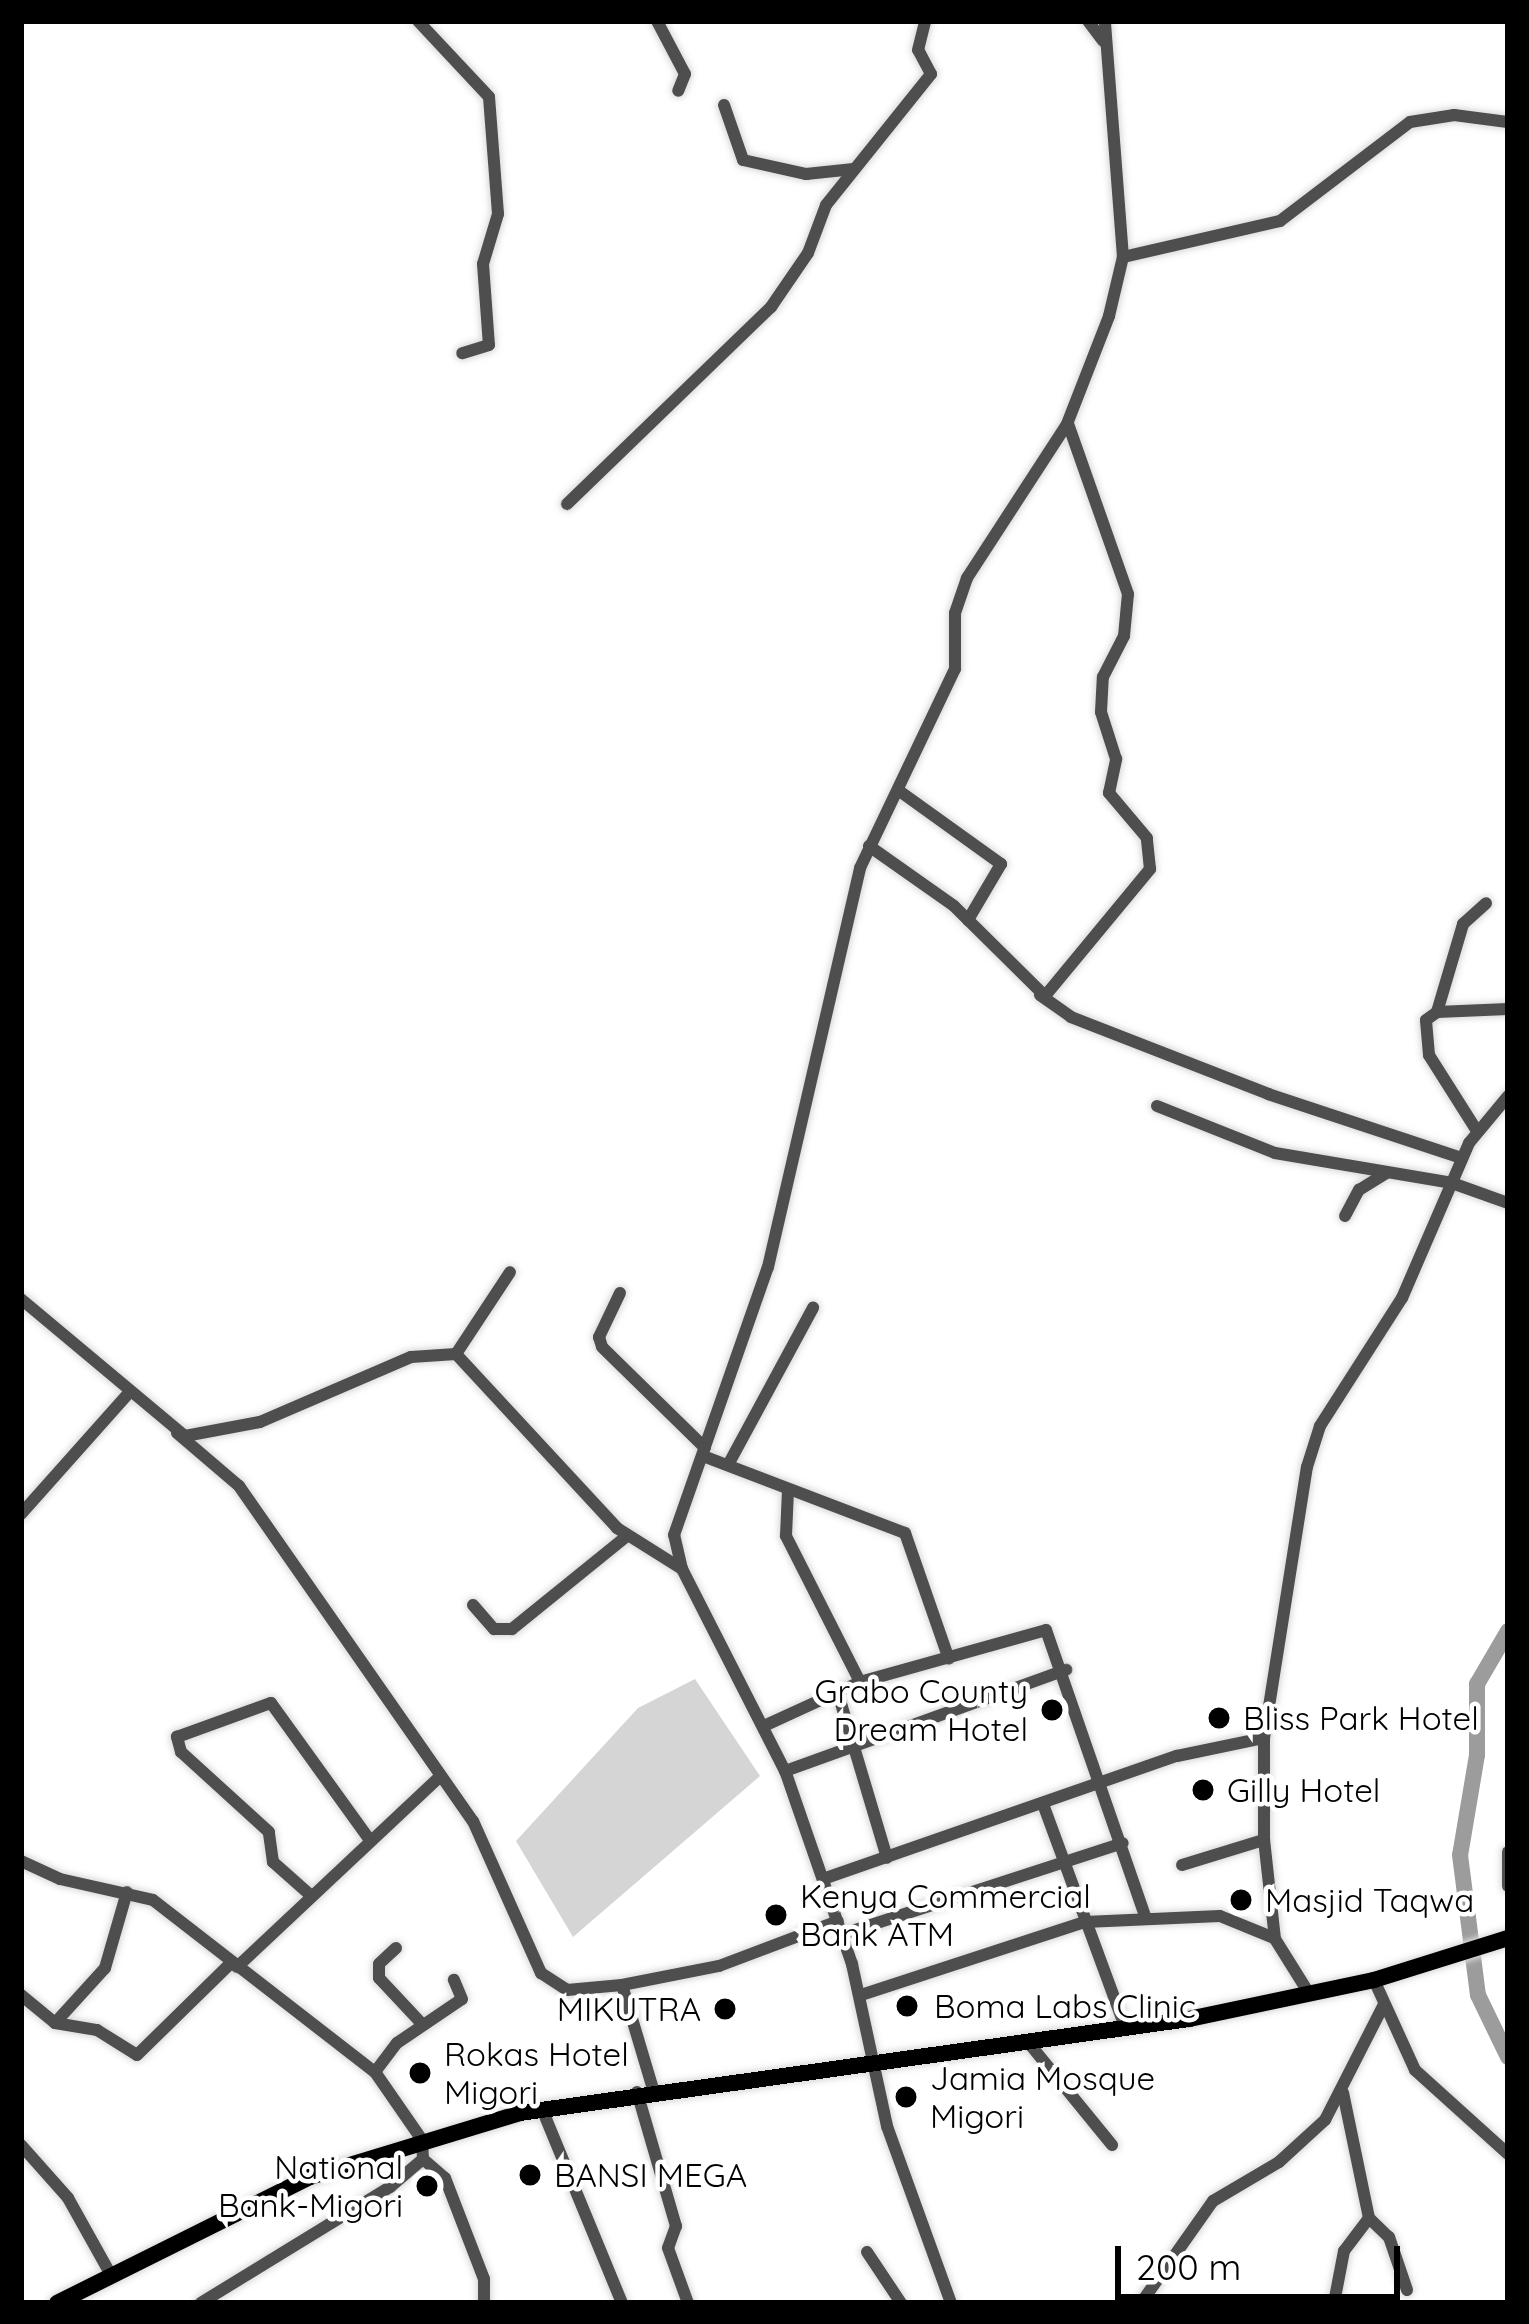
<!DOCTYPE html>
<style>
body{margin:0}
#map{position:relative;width:1529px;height:2324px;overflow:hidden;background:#fff;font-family:Quicksand,sans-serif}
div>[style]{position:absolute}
.green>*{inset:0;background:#d5d5d5}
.river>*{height:16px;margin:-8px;padding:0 8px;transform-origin:8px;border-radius:8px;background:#9c9c9c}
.roads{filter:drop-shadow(0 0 3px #dbdbdb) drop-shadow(0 0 3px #dbdbdb)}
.minor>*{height:12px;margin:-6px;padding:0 6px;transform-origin:6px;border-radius:6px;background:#4e4e4e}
.highway>*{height:16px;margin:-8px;padding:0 8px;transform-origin:8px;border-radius:8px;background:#000}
.dots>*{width:33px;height:33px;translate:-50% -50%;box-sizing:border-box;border:6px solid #fff;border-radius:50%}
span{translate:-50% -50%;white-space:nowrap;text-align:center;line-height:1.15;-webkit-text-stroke:9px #fff;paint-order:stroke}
.poi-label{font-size:33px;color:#000}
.right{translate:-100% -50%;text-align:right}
.left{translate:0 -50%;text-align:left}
.frame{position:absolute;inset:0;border:24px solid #000;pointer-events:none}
.scale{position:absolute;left:1115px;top:2246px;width:285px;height:54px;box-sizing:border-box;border:6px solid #000;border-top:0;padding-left:15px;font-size:36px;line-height:42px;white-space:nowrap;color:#000;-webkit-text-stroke:9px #fff;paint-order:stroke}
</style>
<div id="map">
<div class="green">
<i style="clip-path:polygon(695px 1679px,760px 1776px,573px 1937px,516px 1841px,638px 1708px)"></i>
</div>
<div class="river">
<i style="left:1508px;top:1631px;width:61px;rotate:120.3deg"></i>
<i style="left:1477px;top:1684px;width:71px;rotate:90deg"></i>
<i style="left:1477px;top:1755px;width:101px;rotate:99.6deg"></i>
<i style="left:1460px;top:1855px;width:141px;rotate:82.7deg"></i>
<i style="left:1478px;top:1995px;width:69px;rotate:64.2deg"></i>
</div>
<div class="roads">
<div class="minor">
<i style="left:418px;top:21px;width:104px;rotate:46.9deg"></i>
<i style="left:489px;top:97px;width:117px;rotate:85.6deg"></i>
<i style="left:498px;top:214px;width:52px;rotate:106.7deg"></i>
<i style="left:483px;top:264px;width:81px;rotate:85.8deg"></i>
<i style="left:489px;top:345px;width:28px;rotate:163deg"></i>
<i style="left:657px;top:21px;width:60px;rotate:62.2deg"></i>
<i style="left:685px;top:74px;width:18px;rotate:112deg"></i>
<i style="left:1088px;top:21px;width:25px;rotate:53deg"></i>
<i style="left:724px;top:105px;width:58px;rotate:70.9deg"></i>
<i style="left:743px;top:160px;width:65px;rotate:12.5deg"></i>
<i style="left:806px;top:174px;width:48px;rotate:-5.9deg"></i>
<i style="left:1123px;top:257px;width:161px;rotate:-12.9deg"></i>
<i style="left:1280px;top:221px;width:163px;rotate:-37.3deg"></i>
<i style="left:1410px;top:122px;width:45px;rotate:-9deg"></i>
<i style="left:1454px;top:115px;width:54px;rotate:7.4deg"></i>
<i style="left:567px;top:504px;width:284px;rotate:-44deg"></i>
<i style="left:771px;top:307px;width:65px;rotate:-55.6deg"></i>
<i style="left:808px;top:253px;width:51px;rotate:-69.4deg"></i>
<i style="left:826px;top:205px;width:168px;rotate:-51.3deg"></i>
<i style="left:931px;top:74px;width:27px;rotate:-118deg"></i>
<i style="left:918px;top:50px;width:30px;rotate:-76deg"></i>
<i style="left:898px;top:790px;width:127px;rotate:35.7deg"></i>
<i style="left:1001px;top:864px;width:65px;rotate:120.5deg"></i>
<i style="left:869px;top:846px;width:104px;rotate:35.2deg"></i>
<i style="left:954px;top:906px;width:128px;rotate:44.7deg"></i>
<i style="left:1045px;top:996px;width:165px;rotate:-50.4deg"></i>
<i style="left:1150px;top:869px;width:31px;rotate:-96deg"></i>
<i style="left:1147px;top:838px;width:59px;rotate:-130.2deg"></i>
<i style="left:1109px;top:793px;width:35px;rotate:-78deg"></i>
<i style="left:1116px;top:759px;width:49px;rotate:-107.7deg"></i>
<i style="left:1101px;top:712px;width:35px;rotate:-87deg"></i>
<i style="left:1103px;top:677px;width:46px;rotate:-62.9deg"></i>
<i style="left:1124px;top:636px;width:42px;rotate:-84.6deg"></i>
<i style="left:1128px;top:594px;width:180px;rotate:-109.4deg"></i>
<i style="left:1040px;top:995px;width:38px;rotate:35deg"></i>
<i style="left:1071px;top:1017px;width:212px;rotate:21.3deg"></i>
<i style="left:1268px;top:1094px;width:203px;rotate:18.3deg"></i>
<i style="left:1437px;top:1012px;width:92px;rotate:-73.5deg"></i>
<i style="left:1463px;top:924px;width:31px;rotate:-42deg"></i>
<i style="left:1157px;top:1106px;width:127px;rotate:21.7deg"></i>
<i style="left:1275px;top:1153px;width:180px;rotate:9.6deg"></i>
<i style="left:1452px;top:1183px;width:59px;rotate:19.7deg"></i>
<i style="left:1477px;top:1131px;width:90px;rotate:-122.3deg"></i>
<i style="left:1429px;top:1055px;width:35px;rotate:-95deg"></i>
<i style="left:1426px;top:1020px;width:14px;rotate:-36deg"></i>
<i style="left:1437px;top:1012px;width:71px;rotate:-2.4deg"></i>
<i style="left:1345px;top:1216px;width:30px;rotate:-62deg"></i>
<i style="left:1359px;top:1190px;width:32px;rotate:-32deg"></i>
<i style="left:620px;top:1293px;width:49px;rotate:115.5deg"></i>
<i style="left:599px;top:1337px;width:10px;rotate:73deg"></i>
<i style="left:602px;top:1347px;width:144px;rotate:44.4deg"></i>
<i style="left:21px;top:1299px;width:214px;rotate:39.9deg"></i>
<i style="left:185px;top:1436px;width:76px;rotate:-10.6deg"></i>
<i style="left:260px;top:1422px;width:164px;rotate:-23.3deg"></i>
<i style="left:411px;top:1357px;width:45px;rotate:-3.8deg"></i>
<i style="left:456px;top:1354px;width:237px;rotate:47.2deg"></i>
<i style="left:617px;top:1528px;width:77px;rotate:32.2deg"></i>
<i style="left:456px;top:1354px;width:98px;rotate:-56.6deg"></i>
<i style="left:177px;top:1433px;width:82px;rotate:40.5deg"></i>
<i style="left:239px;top:1486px;width:409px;rotate:55.1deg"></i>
<i style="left:473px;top:1821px;width:167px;rotate:65.9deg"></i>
<i style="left:541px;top:1973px;width:31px;rotate:33deg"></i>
<i style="left:567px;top:1990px;width:55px;rotate:-5.2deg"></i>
<i style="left:622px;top:1985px;width:109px;rotate:73.4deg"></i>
<i style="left:703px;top:1456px;width:216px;rotate:20.9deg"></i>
<i style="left:905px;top:1533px;width:133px;rotate:70.8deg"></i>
<i style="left:728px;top:1465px;width:179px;rotate:-61.6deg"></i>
<i style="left:788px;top:1490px;width:46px;rotate:92.5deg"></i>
<i style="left:786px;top:1536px;width:164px;rotate:63.1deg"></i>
<i style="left:21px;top:1514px;width:161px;rotate:-48.3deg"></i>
<i style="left:473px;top:1605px;width:32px;rotate:49deg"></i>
<i style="left:494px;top:1629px;width:18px"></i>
<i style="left:512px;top:1629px;width:148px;rotate:-39deg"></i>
<i style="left:837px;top:1690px;width:175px;rotate:73.4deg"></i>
<i style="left:766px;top:1725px;width:103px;rotate:-24.6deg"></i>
<i style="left:860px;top:1682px;width:193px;rotate:-15.6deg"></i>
<i style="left:1046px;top:1630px;width:303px;rotate:70.9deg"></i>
<i style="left:785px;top:1771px;width:299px;rotate:-19.8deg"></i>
<i style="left:1043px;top:1804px;width:240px;rotate:69.8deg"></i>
<i style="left:1508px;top:1852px;width:34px;rotate:90deg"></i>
<i style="left:21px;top:1861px;width:43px;rotate:24.8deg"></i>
<i style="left:60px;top:1879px;width:95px;rotate:12.7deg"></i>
<i style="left:153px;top:1900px;width:281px;rotate:37.8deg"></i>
<i style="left:375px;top:2072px;width:83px;rotate:55.3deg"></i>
<i style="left:422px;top:2140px;width:19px;rotate:87deg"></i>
<i style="left:423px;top:2159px;width:43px;rotate:139.7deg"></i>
<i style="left:390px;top:2187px;width:222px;rotate:148.5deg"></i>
<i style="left:1182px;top:1865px;width:86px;rotate:-17deg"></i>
<i style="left:823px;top:1879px;width:375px;rotate:-19.2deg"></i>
<i style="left:1177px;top:1756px;width:89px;rotate:-11.7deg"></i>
<i style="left:308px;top:1893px;width:47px;rotate:-138.5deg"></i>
<i style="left:273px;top:1862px;width:30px;rotate:-98deg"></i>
<i style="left:269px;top:1832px;width:119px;rotate:-137.7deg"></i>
<i style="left:181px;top:1752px;width:16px;rotate:-105deg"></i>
<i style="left:177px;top:1737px;width:100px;rotate:-19.9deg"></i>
<i style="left:271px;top:1703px;width:168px;rotate:54.2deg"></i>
<i style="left:843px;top:1934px;width:294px;rotate:-18deg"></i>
<i style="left:396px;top:1948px;width:23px;rotate:137deg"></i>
<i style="left:379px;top:1964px;width:14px;rotate:90deg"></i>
<i style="left:379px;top:1978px;width:63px;rotate:46.9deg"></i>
<i style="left:237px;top:1967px;width:277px;rotate:-43.2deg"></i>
<i style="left:1374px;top:1980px;width:99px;rotate:65.5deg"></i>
<i style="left:1415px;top:2070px;width:125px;rotate:42.1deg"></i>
<i style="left:622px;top:1985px;width:99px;rotate:-11.1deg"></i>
<i style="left:719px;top:1966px;width:127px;rotate:-20.7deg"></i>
<i style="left:21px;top:1995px;width:44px;rotate:39.5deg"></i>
<i style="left:55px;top:2023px;width:43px;rotate:9.5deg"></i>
<i style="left:97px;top:2030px;width:47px;rotate:32deg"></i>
<i style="left:137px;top:2055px;width:132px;rotate:-44.4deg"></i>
<i style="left:861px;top:1995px;width:236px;rotate:-18.1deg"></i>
<i style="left:1085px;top:1922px;width:135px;rotate:-2.5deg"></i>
<i style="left:1220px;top:1916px;width:58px;rotate:22.2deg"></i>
<i style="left:1310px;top:1995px;width:66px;rotate:-122deg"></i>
<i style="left:1275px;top:1939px;width:100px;rotate:-96.3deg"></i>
<i style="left:1264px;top:1840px;width:102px;rotate:-90deg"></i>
<i style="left:1264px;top:1738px;width:274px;rotate:-81deg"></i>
<i style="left:1307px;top:1467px;width:43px;rotate:-72.4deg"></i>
<i style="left:1320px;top:1426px;width:152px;rotate:-57.4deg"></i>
<i style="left:1402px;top:1298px;width:169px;rotate:-66.6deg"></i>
<i style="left:1469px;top:1143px;width:61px;rotate:-50.3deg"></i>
<i style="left:55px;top:2023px;width:74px;rotate:-47.7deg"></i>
<i style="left:105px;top:1968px;width:79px;rotate:-73.9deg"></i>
<i style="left:1028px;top:2042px;width:133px;rotate:50.8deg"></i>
<i style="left:375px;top:2072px;width:36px;rotate:-53deg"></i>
<i style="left:397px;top:2043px;width:78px;rotate:-34.1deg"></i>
<i style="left:462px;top:1999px;width:21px;rotate:-113deg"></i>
<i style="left:637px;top:2092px;width:140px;rotate:73.8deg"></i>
<i style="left:676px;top:2226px;width:23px;rotate:110deg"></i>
<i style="left:668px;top:2248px;width:59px;rotate:70deg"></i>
<i style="left:542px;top:2109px;width:210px;rotate:67.6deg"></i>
<i style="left:21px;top:2145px;width:71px;rotate:48.4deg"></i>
<i style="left:68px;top:2198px;width:86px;rotate:60.8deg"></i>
<i style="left:423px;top:2159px;width:29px;rotate:41deg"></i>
<i style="left:445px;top:2178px;width:108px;rotate:68.9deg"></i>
<i style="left:484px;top:2279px;width:24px;rotate:90deg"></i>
<i style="left:1369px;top:2218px;width:28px;rotate:44deg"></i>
<i style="left:1389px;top:2237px;width:56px;rotate:71.2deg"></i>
<i style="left:867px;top:2252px;width:61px;rotate:56.3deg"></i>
<i style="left:951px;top:2303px;width:188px;rotate:-109.9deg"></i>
<i style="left:887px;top:2126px;width:166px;rotate:-102.2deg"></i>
<i style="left:852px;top:1964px;width:204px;rotate:-109.1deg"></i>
<i style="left:785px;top:1771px;width:227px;rotate:-117deg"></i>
<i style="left:682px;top:1569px;width:35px;rotate:-103deg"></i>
<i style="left:674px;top:1535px;width:284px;rotate:-70.7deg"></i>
<i style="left:768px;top:1267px;width:409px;rotate:-77deg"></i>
<i style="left:860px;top:868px;width:221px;rotate:-64.5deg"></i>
<i style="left:955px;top:669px;width:56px;rotate:-90deg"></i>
<i style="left:955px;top:613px;width:37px;rotate:-71deg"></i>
<i style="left:967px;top:578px;width:184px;rotate:-57deg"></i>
<i style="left:1067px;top:424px;width:116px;rotate:-68.7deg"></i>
<i style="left:1109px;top:316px;width:61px;rotate:-76.7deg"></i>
<i style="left:1123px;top:257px;width:237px;rotate:-94.4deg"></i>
<i style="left:1141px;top:2303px;width:125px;rotate:-54.8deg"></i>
<i style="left:1213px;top:2201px;width:77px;rotate:-30.6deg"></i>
<i style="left:1279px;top:2162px;width:62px;rotate:-42.4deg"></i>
<i style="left:1325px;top:2120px;width:128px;rotate:-63deg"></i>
<i style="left:1334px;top:2303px;width:53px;rotate:-79.1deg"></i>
<i style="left:1344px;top:2251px;width:41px;rotate:-52.9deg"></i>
<i style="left:1369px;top:2218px;width:128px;rotate:-101.7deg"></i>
</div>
<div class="highway">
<i style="left:57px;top:2303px;width:283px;rotate:-26.5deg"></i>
<i style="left:310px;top:2177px;width:220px;rotate:-16.9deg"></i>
<i style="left:520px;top:2113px;width:676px;rotate:-8deg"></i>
<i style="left:1189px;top:2019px;width:189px;rotate:-11.9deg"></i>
<i style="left:1374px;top:1980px;width:140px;rotate:-17.4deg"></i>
</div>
</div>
<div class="dots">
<i style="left:1052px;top:1710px;background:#000"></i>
<i style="left:1219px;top:1718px;background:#000"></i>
<i style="left:1203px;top:1790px;background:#000"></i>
<i style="left:1241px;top:1900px;background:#000"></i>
<i style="left:776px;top:1915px;background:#000"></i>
<i style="left:907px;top:2006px;background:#000"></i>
<i style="left:725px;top:2009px;background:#000"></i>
<i style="left:420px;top:2073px;background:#000"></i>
<i style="left:906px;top:2097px;background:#000"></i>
<i style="left:530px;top:2175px;background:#000"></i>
<i style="left:427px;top:2186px;background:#000"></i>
</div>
<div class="poi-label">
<span class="right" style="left:1028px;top:1710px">Grabo County<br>Dream Hotel</span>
<span class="left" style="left:1243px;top:1718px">Bliss Park Hotel</span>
<span class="left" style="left:1227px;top:1790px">Gilly Hotel</span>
<span class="left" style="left:800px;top:1915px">Kenya Commercial<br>Bank ATM</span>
<span class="left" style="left:1265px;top:1900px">Masjid Taqwa</span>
<span class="left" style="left:934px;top:2006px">Boma Labs Clinic</span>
<span class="right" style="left:701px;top:2009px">MIKUTRA</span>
<span class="left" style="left:444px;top:2073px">Rokas Hotel<br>Migori</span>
<span class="left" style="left:930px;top:2097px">Jamia Mosque<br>Migori</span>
<span class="right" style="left:403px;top:2186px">National<br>Bank-Migori</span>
<span class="left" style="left:554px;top:2175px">BANSI MEGA</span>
</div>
<div class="frame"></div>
<div class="scale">200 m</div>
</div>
